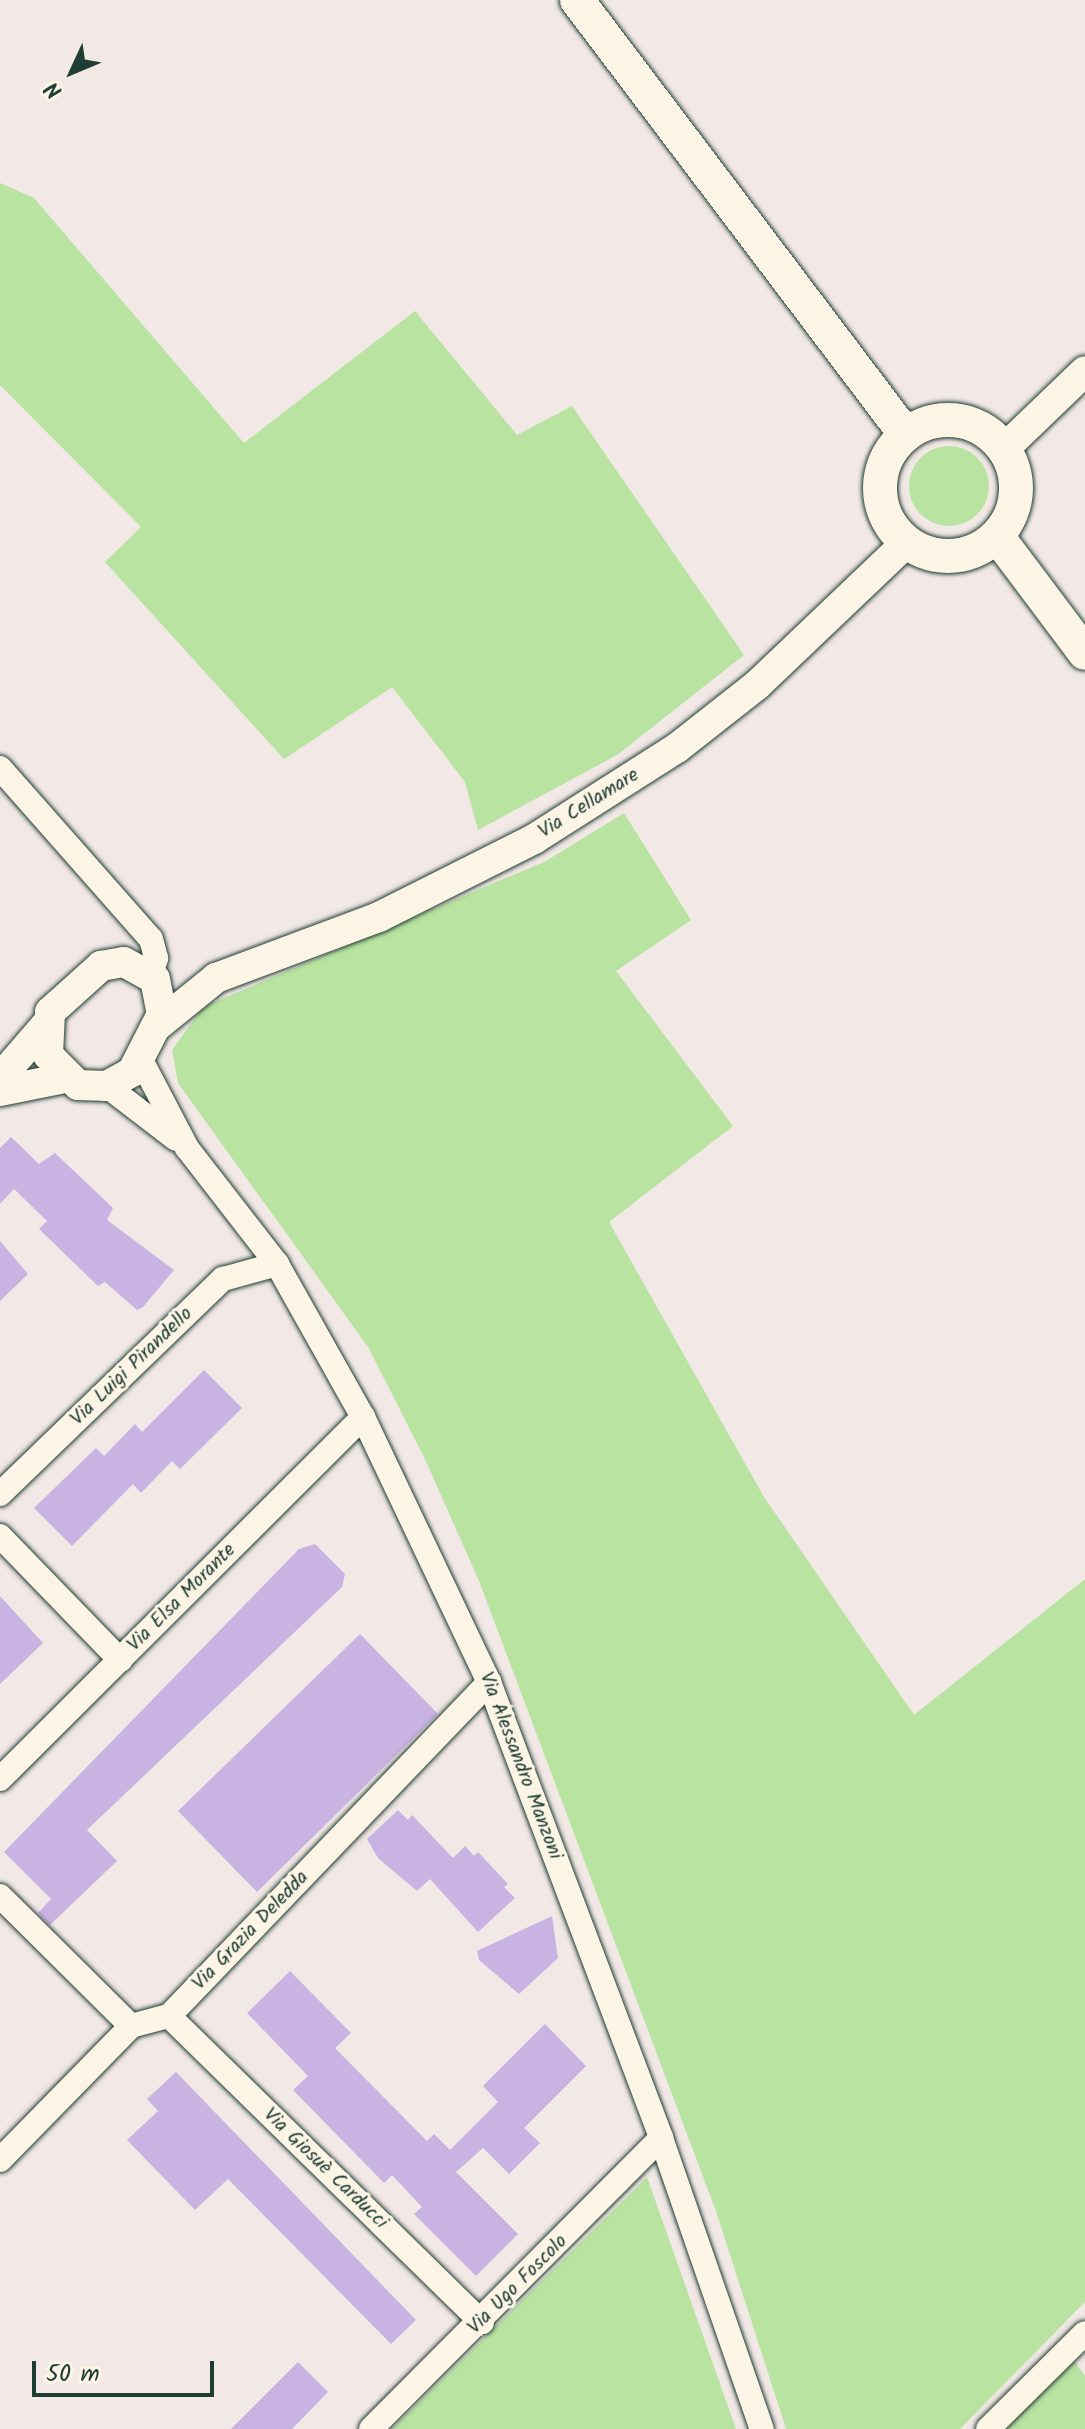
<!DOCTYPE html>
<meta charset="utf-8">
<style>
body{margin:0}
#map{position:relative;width:1085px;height:2429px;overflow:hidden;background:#f2e8e5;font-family:Kalam,sans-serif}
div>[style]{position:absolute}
.green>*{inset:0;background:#b8e3a0}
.round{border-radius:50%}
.building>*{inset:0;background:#c8b3e3}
.roads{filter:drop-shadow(0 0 2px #1f3d34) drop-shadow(0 0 2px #1f3d34)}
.minor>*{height:24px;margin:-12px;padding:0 12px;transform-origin:12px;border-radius:12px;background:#fcf5e5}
.tertiary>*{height:30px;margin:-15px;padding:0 15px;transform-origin:15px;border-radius:15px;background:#fcf5e5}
.secondary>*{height:34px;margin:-17px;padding:0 17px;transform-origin:17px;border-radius:17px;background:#fcf5e5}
.secondary>.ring{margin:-17px;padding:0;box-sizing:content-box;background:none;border:34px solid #fcf5e5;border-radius:50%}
span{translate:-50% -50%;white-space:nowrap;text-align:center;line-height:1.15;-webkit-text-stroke:6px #fcf5e5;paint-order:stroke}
.street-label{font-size:20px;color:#1f3d34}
.north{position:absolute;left:32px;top:32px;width:80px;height:80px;-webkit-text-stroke:6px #fcf5e5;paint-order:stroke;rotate:226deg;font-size:22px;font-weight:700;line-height:32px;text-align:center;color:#1f3d34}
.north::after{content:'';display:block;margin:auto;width:28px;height:36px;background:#1f3d34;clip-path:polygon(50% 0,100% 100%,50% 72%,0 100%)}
.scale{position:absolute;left:32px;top:2361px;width:182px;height:36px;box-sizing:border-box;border:4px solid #1f3d34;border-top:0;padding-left:10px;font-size:24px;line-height:28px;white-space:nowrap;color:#1f3d34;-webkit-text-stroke:6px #fcf5e5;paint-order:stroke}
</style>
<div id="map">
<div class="green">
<i style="clip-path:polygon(0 183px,34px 198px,244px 443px,415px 311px,517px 435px,572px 406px,744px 655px,617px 755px,478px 830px,465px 782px,392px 687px,284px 759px,105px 562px,141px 527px,0 385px)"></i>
<i class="round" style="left:909px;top:446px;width:80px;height:80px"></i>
<i style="clip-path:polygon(624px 813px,691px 920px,616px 971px,733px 1126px,609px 1222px,764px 1497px,914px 1715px,1085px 1579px,1085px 2302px,960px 2429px,786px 2429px,716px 2211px,479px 1581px,424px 1457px,368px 1347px,178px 1083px,172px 1050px,203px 1007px,546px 861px)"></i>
<i style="clip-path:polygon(647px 2177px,736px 2429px,392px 2429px)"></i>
<i style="clip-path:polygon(1070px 2355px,1085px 2376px,1085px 2429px,992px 2429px)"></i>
</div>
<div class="building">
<i style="clip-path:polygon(11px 1137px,39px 1164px,55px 1153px,113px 1208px,107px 1220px,174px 1270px,143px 1307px,137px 1310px,105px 1282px,98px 1286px,39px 1229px,47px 1221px,14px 1189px,0 1204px,0 1148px)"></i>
<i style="clip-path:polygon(0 1241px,28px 1274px,0 1301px)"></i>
<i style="clip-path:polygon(204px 1370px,242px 1408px,180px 1469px,172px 1461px,141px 1493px,133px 1484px,72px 1546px,34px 1508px,96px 1448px,104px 1456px,135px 1424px,142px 1432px)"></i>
<i style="clip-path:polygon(315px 1544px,345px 1574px,342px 1587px,87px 1830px,117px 1861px,50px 1925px,38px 1913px,51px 1899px,4px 1852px,299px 1549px)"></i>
<i style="clip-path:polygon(0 1596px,43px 1643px,0 1684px)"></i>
<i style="clip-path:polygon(360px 1634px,438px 1714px,257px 1892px,178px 1811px)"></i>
<i style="clip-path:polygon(398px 1810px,408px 1820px,412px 1815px,453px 1858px,465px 1846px,474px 1856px,478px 1852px,508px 1884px,504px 1887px,515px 1898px,478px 1932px,430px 1879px,417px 1891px,378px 1858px,367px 1839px)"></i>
<i style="clip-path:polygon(552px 1916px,558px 1958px,519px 1994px,479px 1960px,477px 1951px)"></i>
<i style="clip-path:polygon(290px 1971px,351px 2033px,335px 2048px,427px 2141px,434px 2134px,450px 2150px,498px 2102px,483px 2086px,545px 2024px,586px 2066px,524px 2128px,540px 2143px,509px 2174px,483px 2148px,456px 2172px,518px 2234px,476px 2276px,414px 2214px,422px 2207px,392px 2175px,384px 2183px,293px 2090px,308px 2076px,247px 2013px)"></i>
<i style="clip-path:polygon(176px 2072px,416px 2320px,391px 2344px,228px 2179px,195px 2210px,127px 2140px,158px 2111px,147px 2099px)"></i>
<i style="clip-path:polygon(298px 2362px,328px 2392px,292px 2429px,231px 2429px)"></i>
</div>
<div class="roads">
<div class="minor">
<i style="left:0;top:768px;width:228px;rotate:48.6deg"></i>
<i style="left:151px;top:939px;width:20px;rotate:75deg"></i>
<i style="left:156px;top:958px;width:18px;rotate:106deg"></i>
<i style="left:141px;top:1060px;width:99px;rotate:62.4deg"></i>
<i style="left:187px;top:1148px;width:147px;rotate:52.2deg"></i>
<i style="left:277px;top:1264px;width:176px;rotate:60.7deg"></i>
<i style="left:363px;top:1417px;width:293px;rotate:64.6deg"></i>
<i style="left:489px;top:1682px;width:487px;rotate:69.3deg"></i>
<i style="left:661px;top:2138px;width:308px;rotate:70.9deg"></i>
<i style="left:107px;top:1086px;width:87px;rotate:37.5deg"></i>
<i style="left:0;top:1494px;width:310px;rotate:-44deg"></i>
<i style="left:223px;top:1279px;width:56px;rotate:-15.5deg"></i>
<i style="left:0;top:1536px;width:173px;rotate:45.9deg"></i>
<i style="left:0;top:1779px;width:513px;rotate:-44.92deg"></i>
<i style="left:0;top:1896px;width:185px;rotate:44.8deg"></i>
<i style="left:169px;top:2016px;width:438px;rotate:44.4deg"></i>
<i style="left:0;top:2160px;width:187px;rotate:-45.6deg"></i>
<i style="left:131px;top:2026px;width:39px;rotate:-15deg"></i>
<i style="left:169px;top:2016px;width:463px;rotate:-46.2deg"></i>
<i style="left:371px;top:2429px;width:411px;rotate:-45.1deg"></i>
<i style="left:988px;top:2429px;width:136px;rotate:-44.7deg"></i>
</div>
<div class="tertiary">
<i style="left:1004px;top:449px;width:112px;rotate:-43.9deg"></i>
<i style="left:124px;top:962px;width:35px;rotate:29deg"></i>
<i style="left:155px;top:979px;width:36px;rotate:79deg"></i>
<i style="left:162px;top:1014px;width:65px;rotate:117.3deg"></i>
<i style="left:132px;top:1072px;width:29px;rotate:151deg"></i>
<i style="left:107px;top:1086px;width:29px;rotate:-178deg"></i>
<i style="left:78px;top:1085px;width:42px;rotate:-135deg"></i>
<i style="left:48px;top:1055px;width:43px;rotate:-87.3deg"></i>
<i style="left:50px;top:1012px;width:69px;rotate:-42deg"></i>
<i style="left:101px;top:966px;width:23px;rotate:-10deg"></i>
<i style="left:158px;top:1025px;width:75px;rotate:-39deg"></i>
<i style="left:216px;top:978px;width:174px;rotate:-20.5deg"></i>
<i style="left:379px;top:917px;width:174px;rotate:-26.7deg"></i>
<i style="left:534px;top:839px;width:169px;rotate:-32.5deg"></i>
<i style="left:677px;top:748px;width:102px;rotate:-38.2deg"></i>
<i style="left:757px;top:685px;width:207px;rotate:-43.6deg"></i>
<i style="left:0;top:1078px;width:69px;rotate:-49.1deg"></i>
<i style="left:0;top:1091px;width:66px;rotate:-11.3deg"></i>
</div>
<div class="secondary">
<i style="left:577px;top:0;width:545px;rotate:52.9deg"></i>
<i class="ring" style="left:880px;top:420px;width:102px;height:102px"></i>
<i style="left:997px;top:536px;width:146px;rotate:53.1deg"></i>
</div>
</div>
<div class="street-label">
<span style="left:589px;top:804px;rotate:-32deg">Via Cellamare</span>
<span style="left:132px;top:1367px;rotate:-44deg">Via Luigi Pirandello</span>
<span style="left:182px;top:1598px;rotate:-45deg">Via Elsa Morante</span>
<span style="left:520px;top:1766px;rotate:69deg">Via Alessandro Manzoni</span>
<span style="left:251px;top:1931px;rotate:-46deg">Via Grazia Deledda</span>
<span style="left:325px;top:2169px;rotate:44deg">Via Giosuè Carducci</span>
<span style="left:518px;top:2285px;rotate:-45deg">Via Ugo Foscolo</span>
</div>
<div class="north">N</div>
<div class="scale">50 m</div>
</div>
